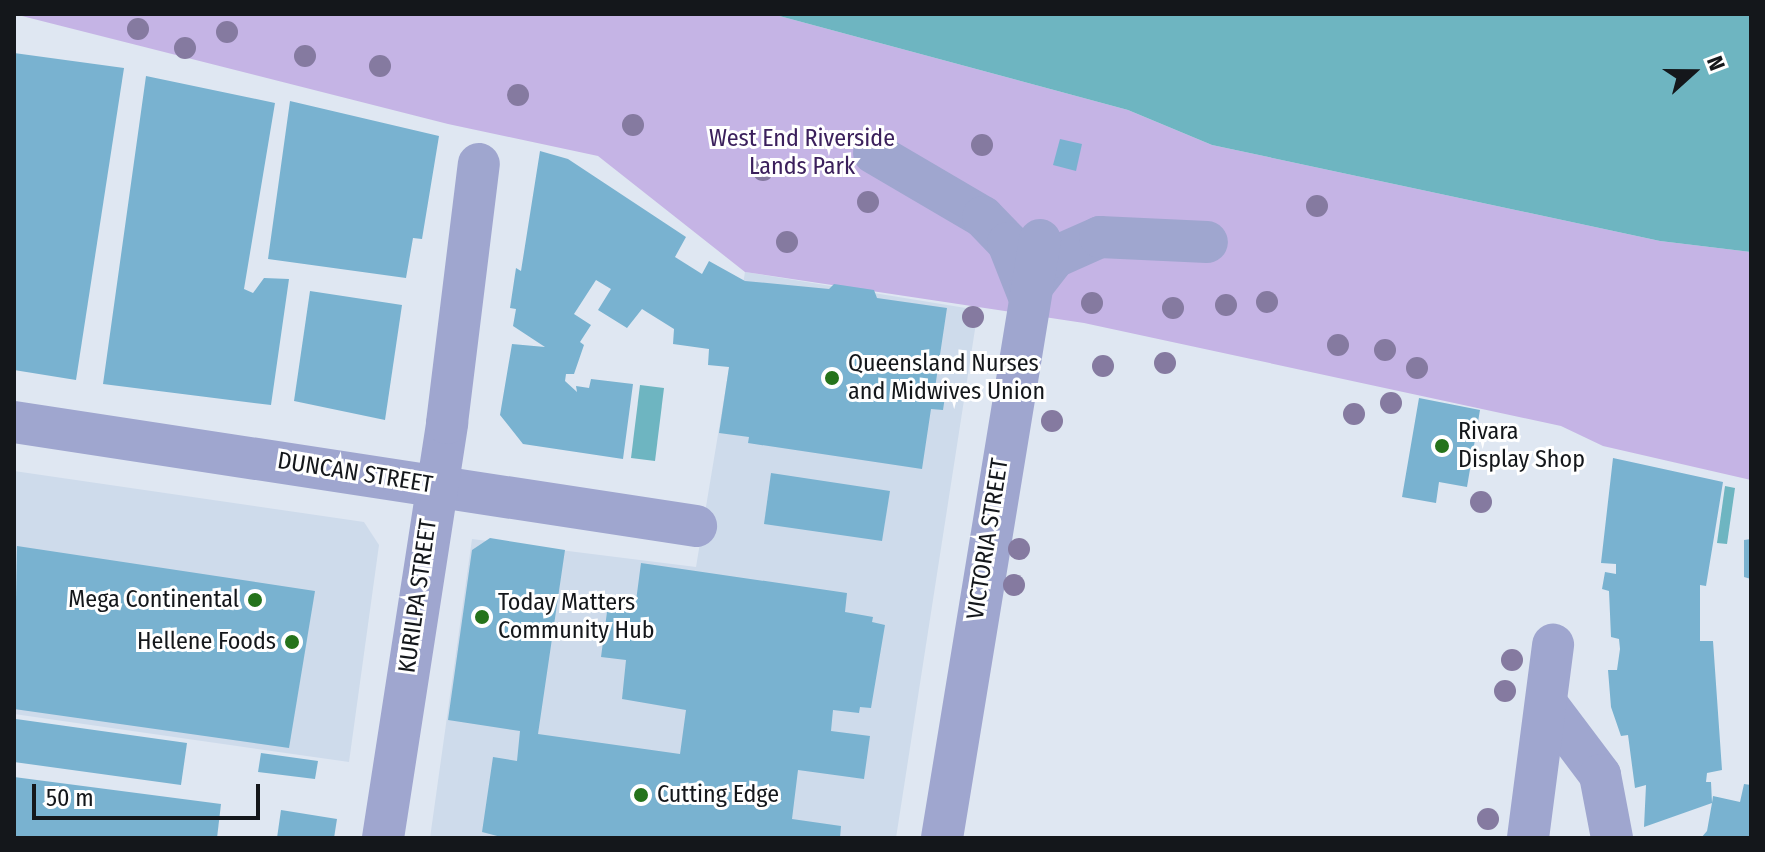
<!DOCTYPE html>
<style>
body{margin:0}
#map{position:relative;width:1765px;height:852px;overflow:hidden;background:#dfe7f2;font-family:"Fira Sans Condensed",sans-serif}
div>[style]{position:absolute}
.built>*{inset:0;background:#cedbeb}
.green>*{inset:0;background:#c5b4e5}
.water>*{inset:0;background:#6eb5c1}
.building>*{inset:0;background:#79b2d0}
.minor>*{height:42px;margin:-21px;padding:0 21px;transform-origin:21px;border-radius:21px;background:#9fa6cf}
.trees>*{width:22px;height:22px;margin:-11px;border-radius:50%;background:#857aa0}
.dots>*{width:22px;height:22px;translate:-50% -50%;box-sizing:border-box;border:4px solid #fff;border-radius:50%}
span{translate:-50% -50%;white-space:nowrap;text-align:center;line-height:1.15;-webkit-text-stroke:6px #fff;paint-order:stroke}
.park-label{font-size:24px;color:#3b205c}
.poi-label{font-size:24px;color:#14171b}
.left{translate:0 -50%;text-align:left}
.right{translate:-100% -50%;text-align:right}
.street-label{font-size:24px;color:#14171b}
.frame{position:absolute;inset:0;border:16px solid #14171b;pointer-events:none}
.north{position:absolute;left:1653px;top:32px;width:80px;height:80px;-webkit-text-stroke:6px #fff;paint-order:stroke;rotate:69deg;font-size:22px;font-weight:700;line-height:32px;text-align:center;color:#14171b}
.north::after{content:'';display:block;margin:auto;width:28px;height:36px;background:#14171b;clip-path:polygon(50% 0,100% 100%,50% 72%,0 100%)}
.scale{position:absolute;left:32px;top:784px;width:228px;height:36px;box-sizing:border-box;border:4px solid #14171b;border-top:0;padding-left:10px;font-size:24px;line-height:28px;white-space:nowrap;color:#14171b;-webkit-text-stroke:6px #fff;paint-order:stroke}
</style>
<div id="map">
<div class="built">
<i style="clip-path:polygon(745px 272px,978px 310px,896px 838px,430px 838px,472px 539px,696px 567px)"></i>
<i style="clip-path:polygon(14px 471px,364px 522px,379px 545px,349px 762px,14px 714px)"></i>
</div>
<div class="green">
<i style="clip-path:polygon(14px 14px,772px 14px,1128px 110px,1212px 145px,1660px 241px,1751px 252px,1751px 480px,1603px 446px,1561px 426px,1084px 323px,745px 272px,598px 156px,448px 124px)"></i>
</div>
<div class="water">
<i style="clip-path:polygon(772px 14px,1751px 14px,1751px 252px,1660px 241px,1212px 145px,1128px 110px)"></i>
<i style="clip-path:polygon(640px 385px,664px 388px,655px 461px,631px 458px)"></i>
<i style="clip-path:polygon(1725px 486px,1735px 488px,1727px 544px,1717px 543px)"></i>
</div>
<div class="building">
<i style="clip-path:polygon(14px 53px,124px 68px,76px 380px,14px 370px)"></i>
<i style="clip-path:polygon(146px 76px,275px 103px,244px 289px,253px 293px,264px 278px,289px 279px,271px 405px,103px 384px)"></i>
<i style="clip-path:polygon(290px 101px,439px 136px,422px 239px,413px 238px,406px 278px,268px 259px)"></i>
<i style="clip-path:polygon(1060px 139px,1082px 144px,1076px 171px,1053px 165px)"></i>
<i style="clip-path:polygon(540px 151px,568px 159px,686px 237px,675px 257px,702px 274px,709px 261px,745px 281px,829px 289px,834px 284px,874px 290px,877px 298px,947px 308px,935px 388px,946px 390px,943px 410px,931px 409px,922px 469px,748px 443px,749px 437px,719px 433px,729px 367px,708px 365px,709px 349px,673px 344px,674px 329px,642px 309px,627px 328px,598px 310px,611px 289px,596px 280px,574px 314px,591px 325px,580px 342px,584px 345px,574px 374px,566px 374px,565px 381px,577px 392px,576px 386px,589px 388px,591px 379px,633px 384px,623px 459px,523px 444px,500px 415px,512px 344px,545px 347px,513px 326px,516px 309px,510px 308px,516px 268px,521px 271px)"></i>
<i style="clip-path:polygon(310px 291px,402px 305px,385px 420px,294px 401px)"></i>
<i style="clip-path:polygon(1419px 398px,1480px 410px,1467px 487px,1439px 482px,1436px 503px,1402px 497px)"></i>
<i style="clip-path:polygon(1613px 458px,1723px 482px,1706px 586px,1700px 585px,1700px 641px,1713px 641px,1722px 770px,1707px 773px,1706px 782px,1711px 782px,1712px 803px,1713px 796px,1740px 802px,1744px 784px,1751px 785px,1751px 838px,1701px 838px,1707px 831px,1712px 803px,1644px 827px,1646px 785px,1635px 788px,1628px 735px,1621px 736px,1611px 707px,1608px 670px,1617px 670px,1620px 649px,1619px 639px,1611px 637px,1609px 591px,1602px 589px,1605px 572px,1616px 574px,1616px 564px,1601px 563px)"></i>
<i style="clip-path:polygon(771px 473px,890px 491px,882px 541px,764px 524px)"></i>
<i style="clip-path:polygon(490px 538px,565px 550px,538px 734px,680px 754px,686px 710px,622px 699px,626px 660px,601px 657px,609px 597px,636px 601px,641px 563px,847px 593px,845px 612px,873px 617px,872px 622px,885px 625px,871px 708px,860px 707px,859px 713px,833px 710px,831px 731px,870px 736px,864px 779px,798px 770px,792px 819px,841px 826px,840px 838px,505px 838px,482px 832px,493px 757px,517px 761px,520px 731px,448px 720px,472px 550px)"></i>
<i style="clip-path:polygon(1751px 539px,1751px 579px,1744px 577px,1744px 540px)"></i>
<i style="clip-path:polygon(17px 546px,315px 591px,289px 748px,14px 709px)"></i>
<i style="clip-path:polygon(16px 719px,187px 743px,181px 785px,14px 762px)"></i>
<i style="clip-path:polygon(261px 753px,318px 761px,315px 779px,258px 772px)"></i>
<i style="clip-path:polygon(14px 777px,221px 804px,217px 838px,14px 838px)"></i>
<i style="clip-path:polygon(281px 810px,337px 819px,334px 838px,277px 838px)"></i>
</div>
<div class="minor">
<i style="left:874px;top:153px;width:126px;rotate:30.4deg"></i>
<i style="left:983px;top:217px;width:36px;rotate:46deg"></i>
<i style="left:1008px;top:243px;width:55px;rotate:68.6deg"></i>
<i style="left:1030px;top:289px;width:41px;rotate:-52deg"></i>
<i style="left:1055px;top:257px;width:49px;rotate:-24deg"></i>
<i style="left:1100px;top:237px;width:107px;rotate:2.7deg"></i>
<i style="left:14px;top:422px;width:690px;rotate:8.67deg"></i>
<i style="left:1546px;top:703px;width:90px;rotate:53.1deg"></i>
<i style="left:1600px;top:775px;width:64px;rotate:79.2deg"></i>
<i style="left:383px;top:838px;width:420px;rotate:-81.2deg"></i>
<i style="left:447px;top:423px;width:261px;rotate:-83deg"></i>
<i style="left:942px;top:838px;width:606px;rotate:-80.69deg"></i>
<i style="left:1528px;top:838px;width:195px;rotate:-82.6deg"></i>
</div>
<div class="trees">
<i style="left:138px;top:29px"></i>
<i style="left:227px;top:32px"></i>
<i style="left:185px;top:48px"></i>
<i style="left:305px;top:56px"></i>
<i style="left:380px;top:66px"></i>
<i style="left:518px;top:95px"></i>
<i style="left:633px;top:125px"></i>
<i style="left:982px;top:145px"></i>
<i style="left:763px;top:170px"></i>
<i style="left:868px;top:202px"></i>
<i style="left:1317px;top:206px"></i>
<i style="left:787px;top:242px"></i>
<i style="left:1267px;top:302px"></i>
<i style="left:1092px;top:303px"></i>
<i style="left:1226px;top:305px"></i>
<i style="left:1173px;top:308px"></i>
<i style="left:973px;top:317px"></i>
<i style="left:1338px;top:345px"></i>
<i style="left:1385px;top:350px"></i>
<i style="left:1165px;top:363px"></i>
<i style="left:1103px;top:366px"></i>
<i style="left:1417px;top:368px"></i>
<i style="left:1391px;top:403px"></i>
<i style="left:1354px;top:414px"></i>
<i style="left:1052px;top:421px"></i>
<i style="left:1481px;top:502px"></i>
<i style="left:1019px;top:549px"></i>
<i style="left:1014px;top:585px"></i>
<i style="left:1512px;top:660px"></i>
<i style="left:1505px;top:691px"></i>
<i style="left:1488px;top:819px"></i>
</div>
<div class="dots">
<i style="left:832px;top:378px;background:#25731b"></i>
<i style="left:1442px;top:446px;background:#25731b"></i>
<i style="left:255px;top:600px;background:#25731b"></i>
<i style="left:482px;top:617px;background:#25731b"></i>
<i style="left:292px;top:642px;background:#25731b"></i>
<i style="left:641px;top:795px;background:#25731b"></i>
</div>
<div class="park-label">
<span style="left:802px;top:153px">West End Riverside<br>Lands Park</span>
</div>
<div class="poi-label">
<span class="left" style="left:848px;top:378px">Queensland Nurses<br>and Midwives Union</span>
<span class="left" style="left:1458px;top:446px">Rivara<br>Display Shop</span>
<span class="right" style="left:239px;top:600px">Mega Continental</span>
<span class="left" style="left:498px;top:617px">Today Matters<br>Community Hub</span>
<span class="right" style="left:276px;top:642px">Hellene Foods</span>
<span class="left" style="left:657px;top:795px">Cutting Edge</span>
</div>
<div class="street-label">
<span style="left:355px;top:473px;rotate:9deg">DUNCAN STREET</span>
<span style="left:988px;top:539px;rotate:-81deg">VICTORIA STREET</span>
<span style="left:418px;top:596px;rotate:-82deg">KURILPA STREET</span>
</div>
<div class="frame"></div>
<div class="north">N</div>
<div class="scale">50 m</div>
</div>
